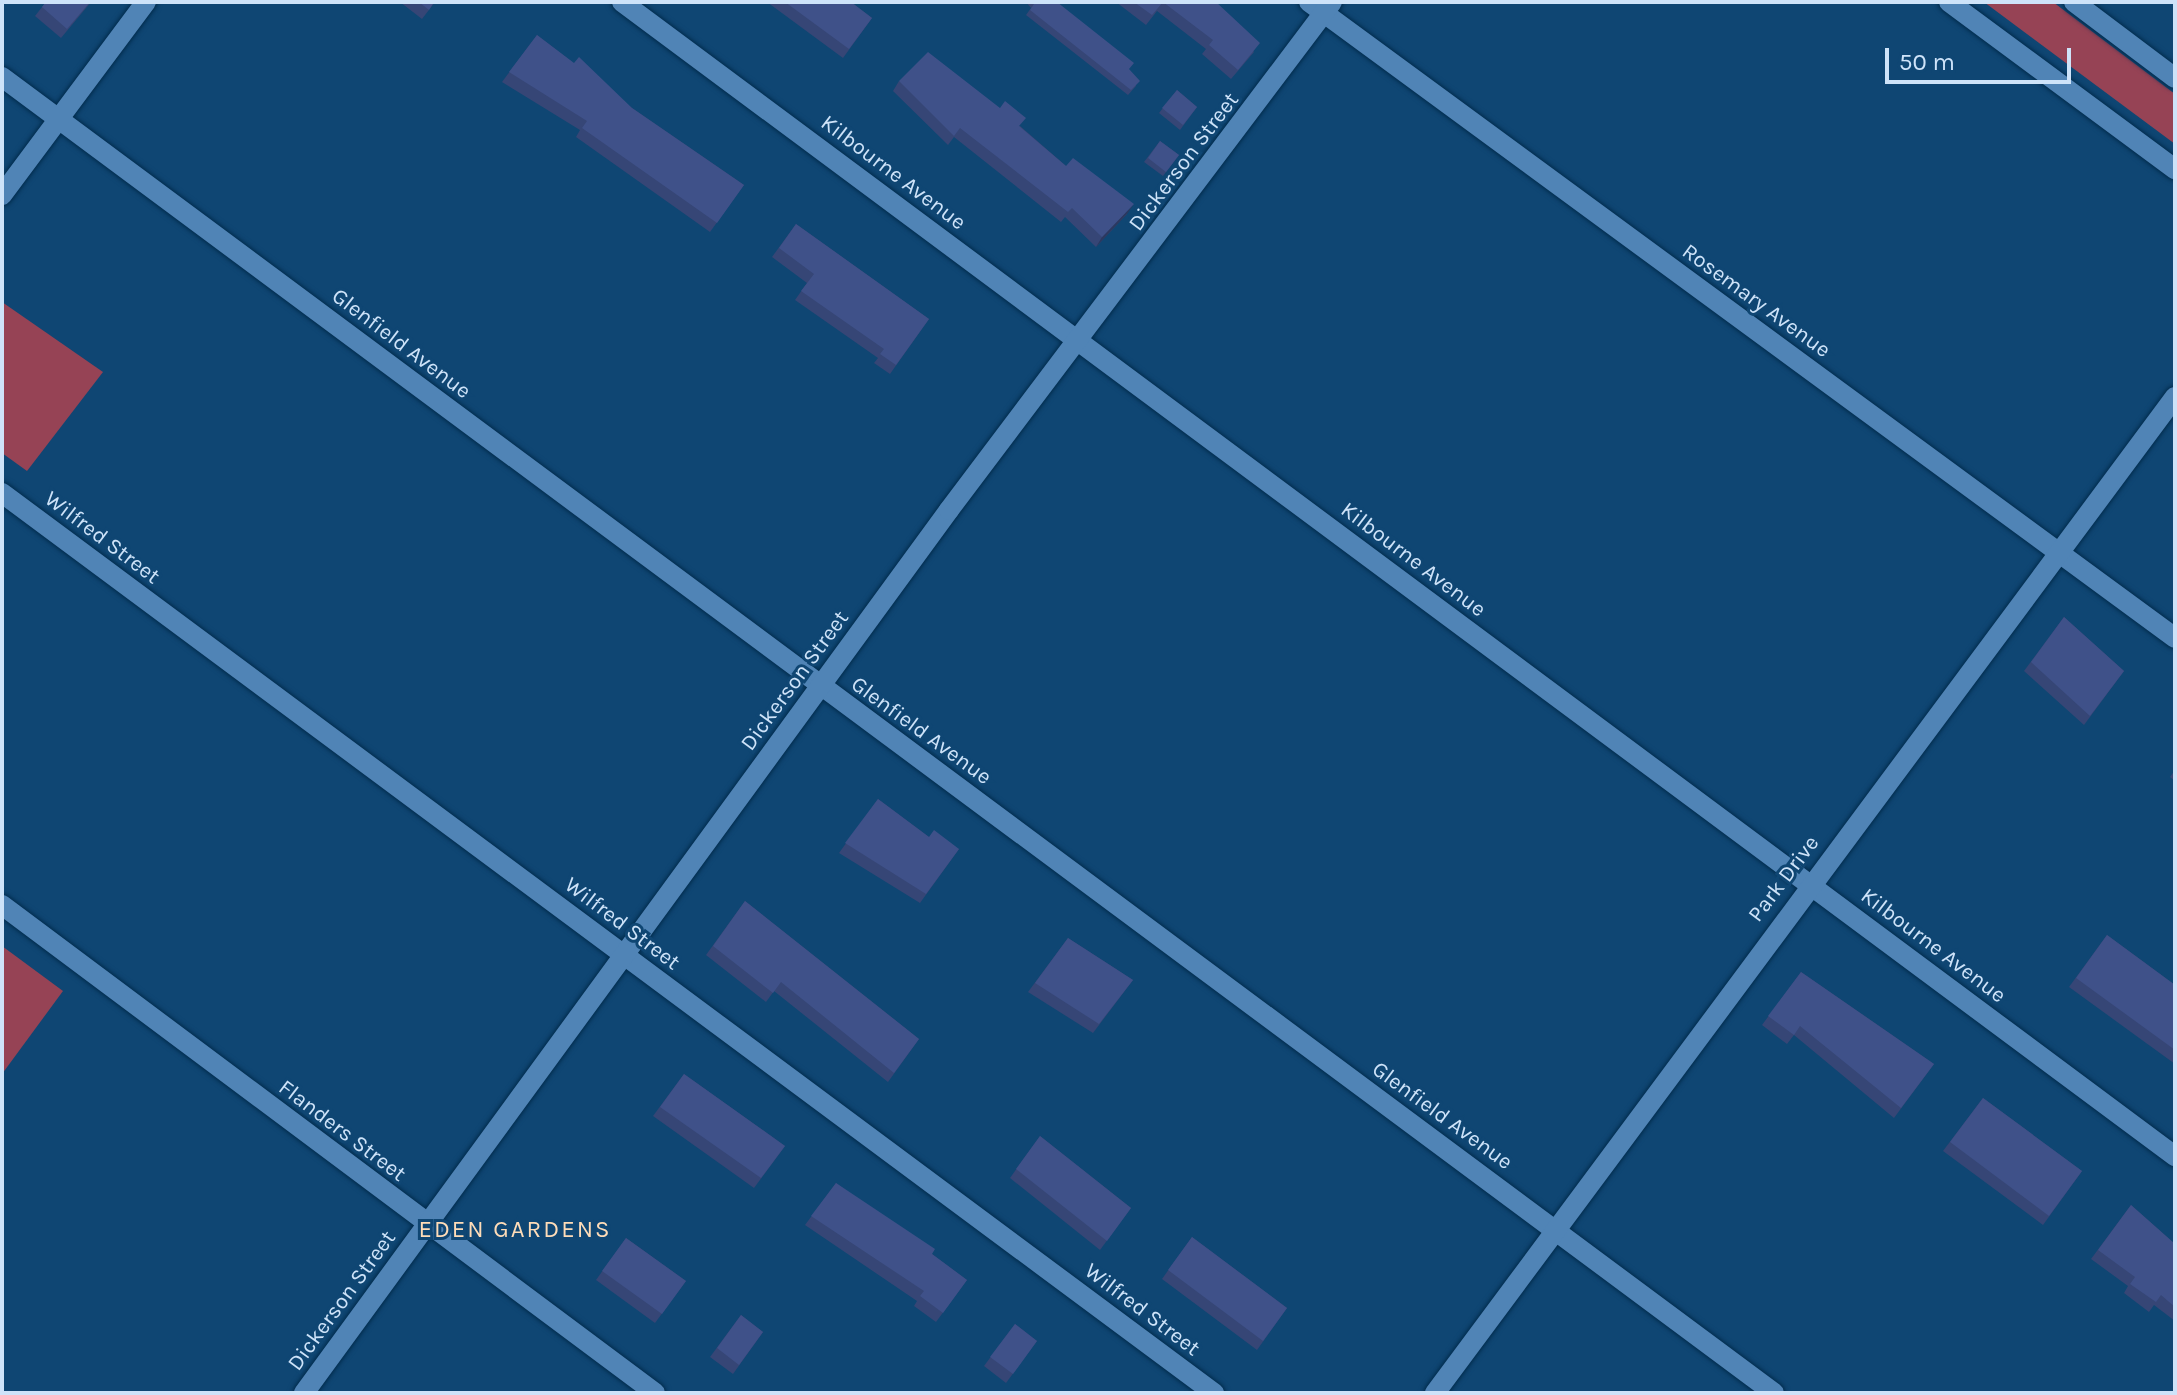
<!DOCTYPE html>
<style>
body{margin:0}
#map{position:relative;width:2177px;height:1395px;overflow:hidden;background:#0f4673;font-family:Karla,sans-serif}
div>[style]{position:absolute}
.green>*{inset:0;background:#964355}
.roads{filter:drop-shadow(0 0 2px #022c4d) drop-shadow(0 0 2px #022c4d)}
.minor>*{height:20px;margin:-10px;padding:0 10px;transform-origin:10px;border-radius:10px;background:#5084b6}
.tertiary>*{height:20px;margin:-10px;padding:0 10px;transform-origin:10px;border-radius:10px;background:#5084b6}
.wall>*{inset:0;background:#364676}
.shaded-wall>*{inset:0;background:#2c3960}
.building>*{inset:0;background:#3f5189}
span{translate:-50% -50%;white-space:nowrap;text-align:center;line-height:1.15;-webkit-text-stroke:6px #0f4673;paint-order:stroke}
.street-label{font-size:22px;color:#cee3f9}
.neighbourhood-label{font-size:24px;color:#fedcb8;letter-spacing:2px}
.frame{position:absolute;inset:0;border:4px solid #cee3f9;pointer-events:none}
.scale{position:absolute;left:1885px;top:48px;width:186px;height:36px;box-sizing:border-box;border:4px solid #cee3f9;border-top:0;padding-left:10px;font-size:24px;line-height:28px;white-space:nowrap;color:#cee3f9;-webkit-text-stroke:6px #0f4673;paint-order:stroke}
</style>
<div id="map">
<div class="green">
<i style="clip-path:polygon(1984px 2px,2053px 2px,2175px 94px,2175px 144px)"></i>
<i style="clip-path:polygon(2px 302px,103px 372px,27px 471px,2px 453px)"></i>
<i style="clip-path:polygon(2px 946px,63px 991px,2px 1074px)"></i>
</div>
<div class="roads">
<div class="minor">
<i style="left:622px;top:2px;width:1935px;rotate:36.62deg"></i>
<i style="left:1309px;top:2px;width:1074px;rotate:36.29deg"></i>
<i style="left:2px;top:77px;width:2207px;rotate:36.6deg"></i>
<i style="left:2px;top:195px;width:241px;rotate:-53.3deg"></i>
<i style="left:2px;top:493px;width:1510px;rotate:36.6deg"></i>
<i style="left:2px;top:905px;width:815px;rotate:36.77deg"></i>
<i style="left:1435px;top:1393px;width:1241px;rotate:-53.39deg"></i>
</div>
<div class="tertiary">
<i style="left:1949px;top:2px;width:281px;rotate:36.5deg"></i>
<i style="left:2074px;top:2px;width:126px;rotate:37deg"></i>
<i style="left:304px;top:1393px;width:1093px;rotate:-53.85deg"></i>
<i style="left:949px;top:510px;width:636px;rotate:-52.99deg"></i>
</div>
</div>
<div class="wall">
<i style="clip-path:polygon(46px 2px,91px 2px,61px 38px,35px 16px)"></i>
<i style="clip-path:polygon(400px 2px,435px 2px,422px 19px)"></i>
<i style="clip-path:polygon(767px 2px,851px 2px,872px 18px,843px 58px)"></i>
<i style="clip-path:polygon(1026px 2px,1057px 2px,1129px 70px,1136px 86px,1128px 95px,1026px 15px,1031px 8px)"></i>
<i style="clip-path:polygon(1116px 2px,1216px 2px,1254px 52px,1231px 79px,1202px 54px,1206px 49px,1157px 11px,1146px 25px)"></i>
<i style="clip-path:polygon(537px 35px,632px 108px,744px 185px,710px 232px,576px 137px,580px 130px,502px 82px)"></i>
<i style="clip-path:polygon(899px 81px,1020px 126px,1066px 166px,1127px 214px,1096px 247px,1065px 217px,1061px 222px,954px 137px,948px 145px,893px 91px)"></i>
<i style="clip-path:polygon(1177px 90px,1197px 107px,1180px 130px,1159px 113px)"></i>
<i style="clip-path:polygon(1160px 141px,1179px 155px,1163px 176px,1144px 162px)"></i>
<i style="clip-path:polygon(796px 224px,929px 319px,890px 374px,874px 363px,878px 358px,795px 300px,807px 283px,772px 257px)"></i>
<i style="clip-path:polygon(2064px 617px,2124px 671px,2084px 725px,2024px 671px)"></i>
<i style="clip-path:polygon(2175px 770px,2175px 781px,2170px 777px)"></i>
<i style="clip-path:polygon(878px 799px,929px 837px,959px 849px,920px 903px,839px 853px)"></i>
<i style="clip-path:polygon(745px 901px,919px 1039px,888px 1082px,774px 991px,766px 1002px,706px 955px)"></i>
<i style="clip-path:polygon(2107px 935px,2175px 985px,2175px 1064px,2069px 987px)"></i>
<i style="clip-path:polygon(1068px 938px,1133px 980px,1093px 1033px,1028px 992px)"></i>
<i style="clip-path:polygon(1801px 972px,1934px 1064px,1894px 1118px,1794px 1035px,1787px 1044px,1762px 1025px)"></i>
<i style="clip-path:polygon(684px 1074px,785px 1146px,754px 1188px,653px 1116px)"></i>
<i style="clip-path:polygon(1983px 1098px,2082px 1171px,2043px 1225px,1943px 1151px)"></i>
<i style="clip-path:polygon(1040px 1136px,1131px 1208px,1100px 1250px,1010px 1178px)"></i>
<i style="clip-path:polygon(836px 1183px,967px 1280px,936px 1322px,914px 1306px,917px 1301px,805px 1225px)"></i>
<i style="clip-path:polygon(2131px 1205px,2175px 1244px,2175px 1321px,2154px 1305px,2149px 1312px,2124px 1293px,2128px 1286px,2091px 1259px)"></i>
<i style="clip-path:polygon(1192px 1237px,1287px 1308px,1257px 1350px,1162px 1279px)"></i>
<i style="clip-path:polygon(626px 1238px,686px 1281px,655px 1323px,596px 1280px)"></i>
<i style="clip-path:polygon(741px 1315px,763px 1332px,733px 1374px,710px 1357px)"></i>
<i style="clip-path:polygon(1015px 1324px,1037px 1341px,1006px 1383px,984px 1366px)"></i>
</div>
<div class="shaded-wall">
<i style="clip-path:polygon(1134px 204px,1127px 214px,1096px 247px,1102px 237px)"></i>
</div>
<div class="building">
<i style="clip-path:polygon(46px 2px,90px 2px,67px 29px,42px 7px)"></i>
<i style="clip-path:polygon(419px 2px,434px 2px,429px 10px)"></i>
<i style="clip-path:polygon(785px 2px,851px 2px,872px 18px,849px 49px)"></i>
<i style="clip-path:polygon(1033px 2px,1057px 2px,1134px 63px,1129px 69px,1140px 81px,1131px 90px,1030px 10px,1034px 4px)"></i>
<i style="clip-path:polygon(1134px 2px,1216px 2px,1260px 43px,1238px 70px,1209px 45px,1213px 40px,1163px 2px,1152px 15px)"></i>
<i style="clip-path:polygon(537px 35px,574px 63px,579px 57px,632px 108px,744px 185px,717px 223px,582px 128px,587px 121px,509px 72px)"></i>
<i style="clip-path:polygon(928px 52px,1000px 108px,1005px 101px,1026px 118px,1019px 126px,1066px 166px,1073px 158px,1134px 204px,1102px 237px,1072px 208px,1068px 212px,960px 128px,954px 136px,899px 81px)"></i>
<i style="clip-path:polygon(1177px 90px,1197px 107px,1183px 125px,1162px 108px)"></i>
<i style="clip-path:polygon(1160px 141px,1179px 155px,1166px 172px,1148px 158px)"></i>
<i style="clip-path:polygon(796px 224px,929px 319px,896px 365px,880px 354px,884px 349px,801px 291px,814px 274px,779px 248px)"></i>
<i style="clip-path:polygon(2064px 617px,2124px 671px,2090px 716px,2031px 662px)"></i>
<i style="clip-path:polygon(878px 799px,929px 837px,934px 830px,959px 849px,926px 894px,845px 843px)"></i>
<i style="clip-path:polygon(745px 901px,919px 1039px,894px 1073px,781px 982px,773px 993px,713px 946px)"></i>
<i style="clip-path:polygon(2107px 935px,2175px 985px,2175px 1050px,2076px 978px)"></i>
<i style="clip-path:polygon(1068px 938px,1133px 980px,1099px 1024px,1035px 983px)"></i>
<i style="clip-path:polygon(1801px 972px,1934px 1064px,1901px 1108px,1800px 1026px,1794px 1035px,1768px 1016px)"></i>
<i style="clip-path:polygon(684px 1074px,785px 1146px,761px 1178px,660px 1107px)"></i>
<i style="clip-path:polygon(1983px 1098px,2082px 1171px,2049px 1216px,1950px 1142px)"></i>
<i style="clip-path:polygon(1040px 1136px,1131px 1208px,1107px 1241px,1016px 1169px)"></i>
<i style="clip-path:polygon(836px 1183px,935px 1249px,932px 1254px,967px 1280px,943px 1313px,920px 1296px,924px 1291px,811px 1216px)"></i>
<i style="clip-path:polygon(2131px 1205px,2175px 1244px,2175px 1307px,2161px 1295px,2156px 1302px,2130px 1284px,2135px 1277px,2098px 1250px)"></i>
<i style="clip-path:polygon(1192px 1237px,1287px 1308px,1263px 1341px,1168px 1270px)"></i>
<i style="clip-path:polygon(626px 1238px,686px 1281px,662px 1314px,602px 1271px)"></i>
<i style="clip-path:polygon(741px 1315px,763px 1332px,739px 1365px,717px 1348px)"></i>
<i style="clip-path:polygon(1015px 1324px,1037px 1341px,1013px 1374px,990px 1357px)"></i>
</div>
<div class="street-label">
<span style="left:1184px;top:162px;rotate:-53deg">Dickerson Street</span>
<span style="left:893px;top:173px;rotate:37deg">Kilbourne Avenue</span>
<span style="left:1756px;top:301px;rotate:36deg">Rosemary Avenue</span>
<span style="left:401px;top:344px;rotate:37deg">Glenfield Avenue</span>
<span style="left:102px;top:538px;rotate:37deg">Wilfred Street</span>
<span style="left:1413px;top:560px;rotate:37deg">Kilbourne Avenue</span>
<span style="left:795px;top:681px;rotate:-54deg">Dickerson Street</span>
<span style="left:921px;top:731px;rotate:36deg">Glenfield Avenue</span>
<span style="left:1784px;top:879px;rotate:-53deg">Park Drive</span>
<span style="left:622px;top:924px;rotate:37deg">Wilfred Street</span>
<span style="left:1933px;top:946px;rotate:37deg">Kilbourne Avenue</span>
<span style="left:1442px;top:1116px;rotate:36deg">Glenfield Avenue</span>
<span style="left:342px;top:1131px;rotate:37deg">Flanders Street</span>
<span style="left:342px;top:1301px;rotate:-54deg">Dickerson Street</span>
<span style="left:1142px;top:1310px;rotate:37deg">Wilfred Street</span>
</div>
<div class="neighbourhood-label">
<span style="left:515px;top:1230px">EDEN GARDENS</span>
</div>
<div class="frame"></div>
<div class="scale">50 m</div>
</div>
